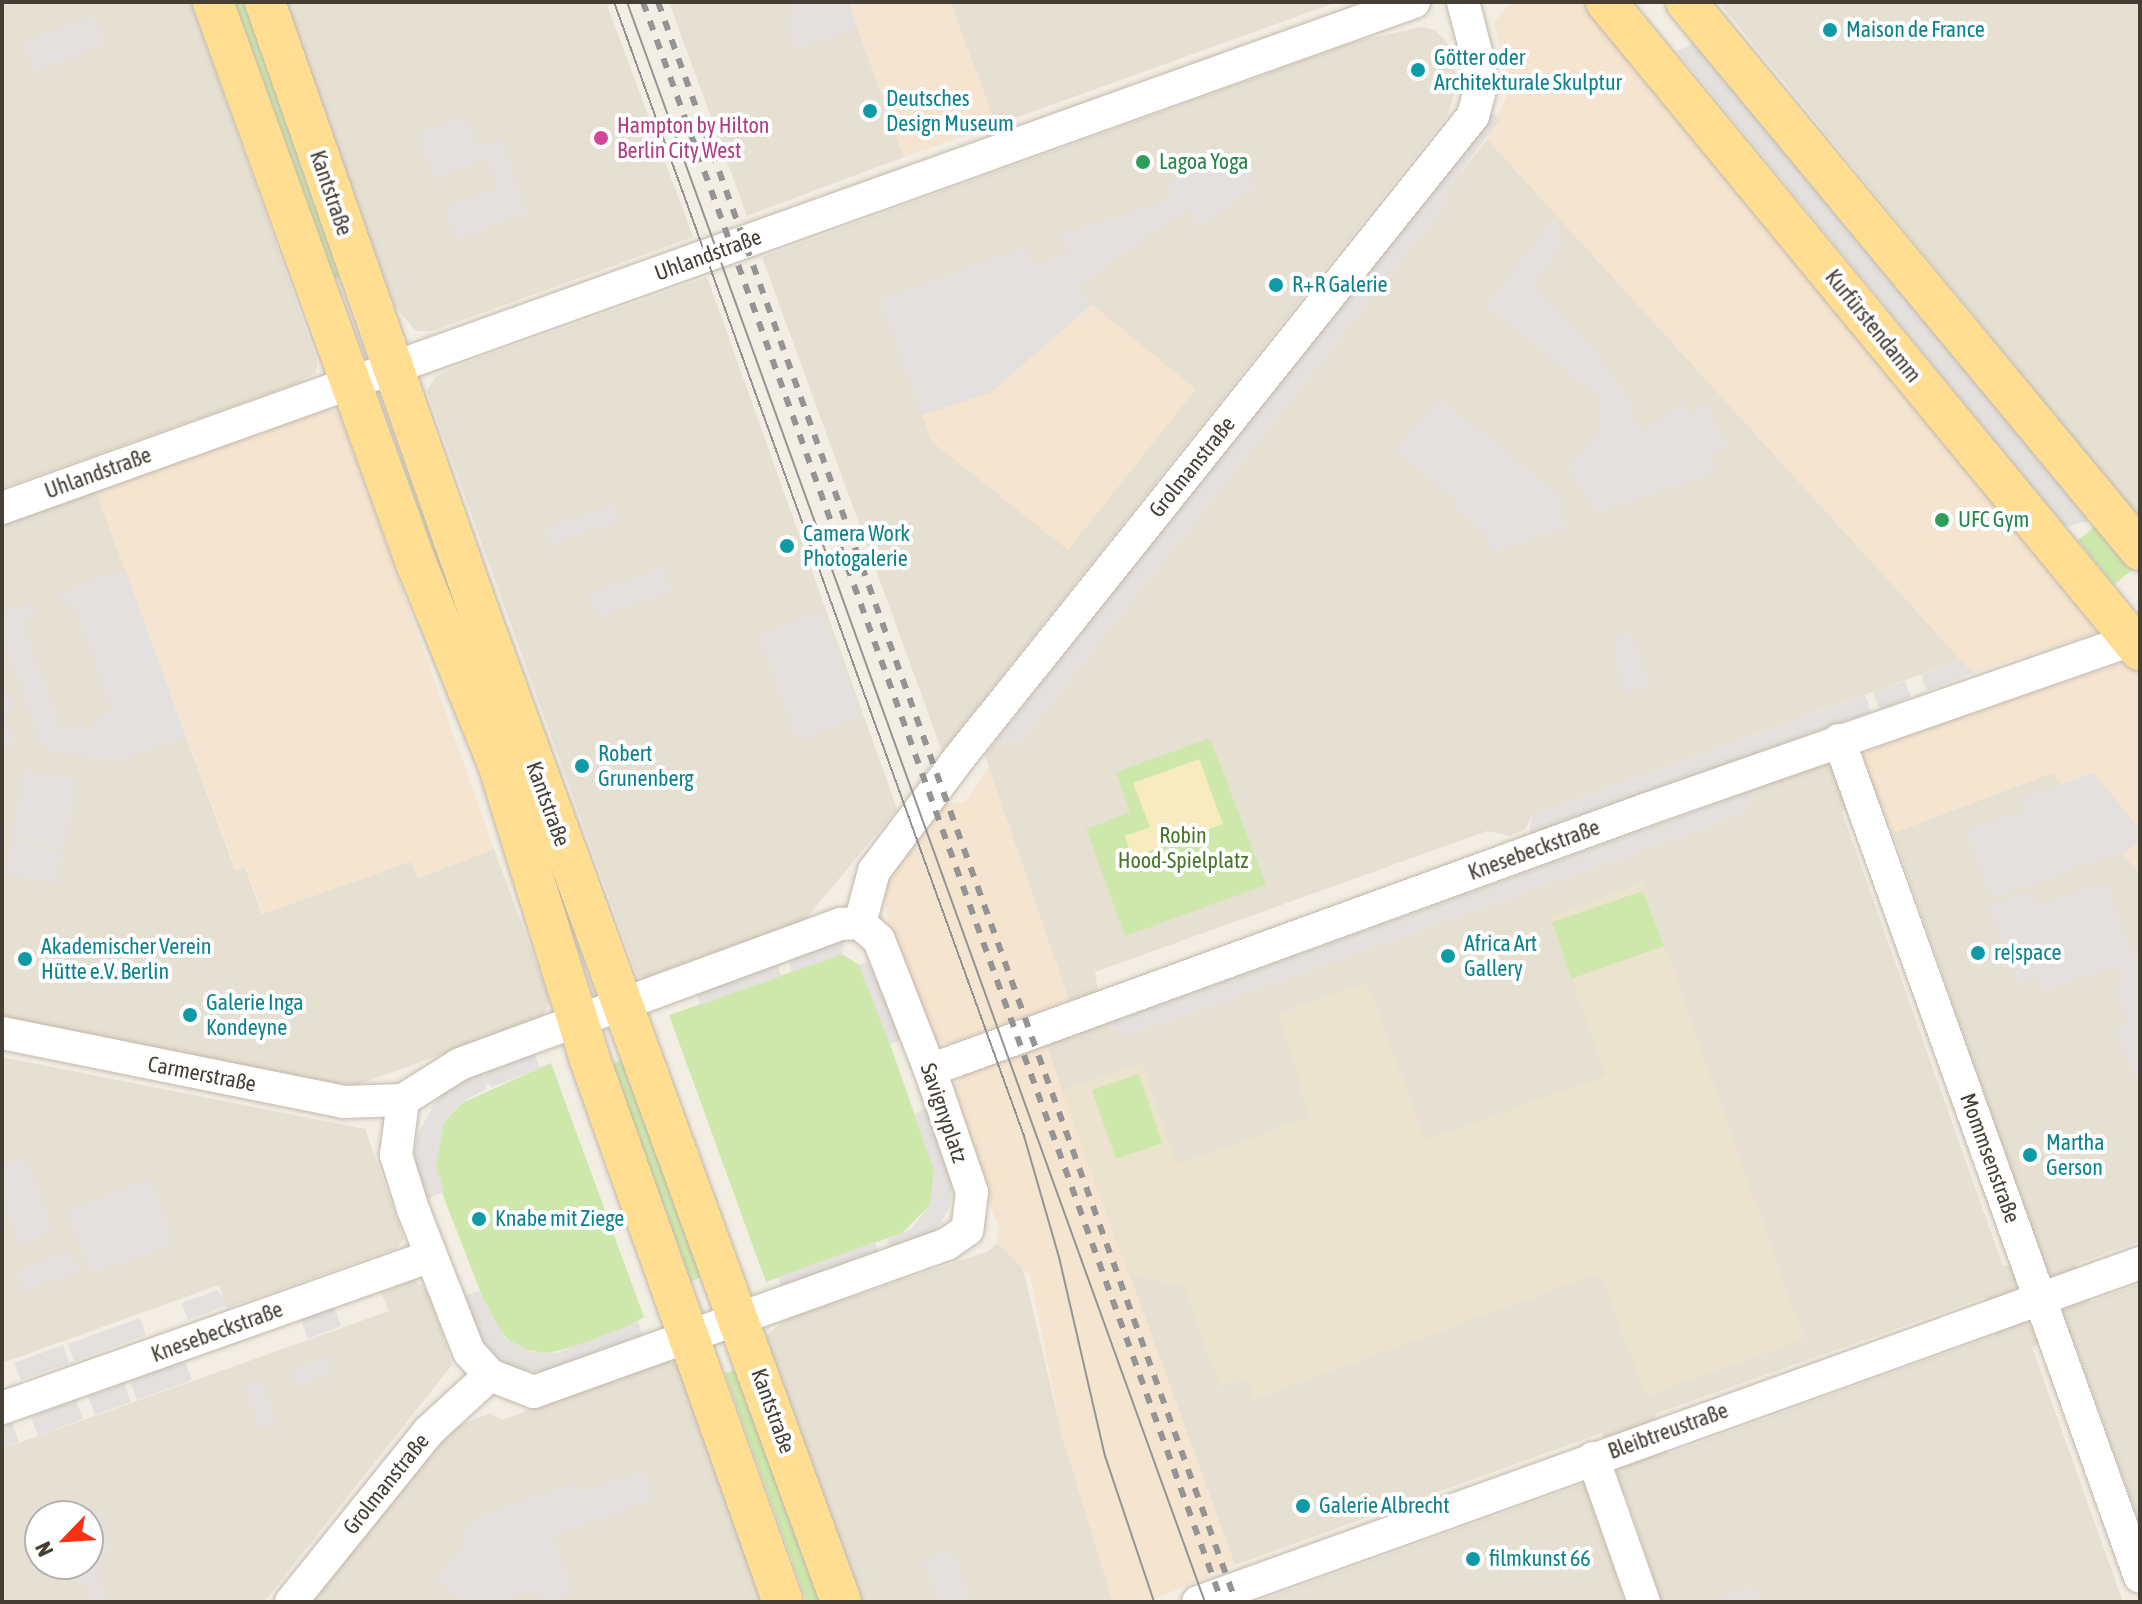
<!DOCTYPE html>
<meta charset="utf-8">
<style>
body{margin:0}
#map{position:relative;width:2142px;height:1604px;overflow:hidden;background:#f2eee4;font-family:"Asap Condensed",sans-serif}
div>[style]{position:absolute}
.residential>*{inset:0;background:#e6e0d2}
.commercial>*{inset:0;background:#f5e4cf}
.education>*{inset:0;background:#ece3ce}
.green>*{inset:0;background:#cee8ac}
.sand>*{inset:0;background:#f8ebbf}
.parking>*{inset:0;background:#e3e0dd}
.roads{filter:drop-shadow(0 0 2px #c1b8aa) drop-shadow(0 0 2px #c1b8aa)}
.minor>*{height:32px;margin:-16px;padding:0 16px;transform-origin:16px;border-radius:16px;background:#fff}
.major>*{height:40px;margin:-20px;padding:0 20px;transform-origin:20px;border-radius:20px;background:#ffdd91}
.tram>*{height:2px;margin:-1px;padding:0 1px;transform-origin:1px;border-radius:1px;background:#949494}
.rail>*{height:6px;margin-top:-3px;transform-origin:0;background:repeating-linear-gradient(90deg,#949494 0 10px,transparent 0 20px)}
.dots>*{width:22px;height:22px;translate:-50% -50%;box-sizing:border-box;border:4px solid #fff;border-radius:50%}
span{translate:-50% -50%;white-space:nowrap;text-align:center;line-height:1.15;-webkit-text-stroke:8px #fff;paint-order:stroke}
.culture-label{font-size:22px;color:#0d838f}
.left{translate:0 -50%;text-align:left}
.hotel-label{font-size:22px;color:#b23c85}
.leisure-label{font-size:22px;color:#27864d}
.street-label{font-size:22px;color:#453e34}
.park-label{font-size:22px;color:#477727}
.frame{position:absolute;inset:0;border:4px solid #453e34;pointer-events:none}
.north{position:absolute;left:24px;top:1500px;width:80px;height:80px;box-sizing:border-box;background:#fff;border:2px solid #b5b2ae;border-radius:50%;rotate:245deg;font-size:22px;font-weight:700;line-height:32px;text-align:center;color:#453e34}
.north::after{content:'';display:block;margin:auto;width:28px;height:36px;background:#fc3012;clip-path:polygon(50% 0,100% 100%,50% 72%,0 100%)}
</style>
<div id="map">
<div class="residential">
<i style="clip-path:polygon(2px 2px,191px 2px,318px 364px,315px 373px,293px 385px,2px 488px)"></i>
<i style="clip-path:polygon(285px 2px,606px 2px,693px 237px,432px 331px,416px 331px,394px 305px)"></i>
<i style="clip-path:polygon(669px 2px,848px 2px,904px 157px,747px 216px)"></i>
<i style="clip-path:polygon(950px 2px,1337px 2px,996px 125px)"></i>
<i style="clip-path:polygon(1719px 2px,2140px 2px,2140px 520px,1989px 334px)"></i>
<i style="clip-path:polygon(1421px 27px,1435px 30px,1450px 46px,1457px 83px,1448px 115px,942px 751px,762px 257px,1354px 42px)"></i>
<i style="clip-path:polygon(1487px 139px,1961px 660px,1532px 815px,1526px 829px,1510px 836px,1487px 831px,1095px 972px,1098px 991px,1069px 1001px,985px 756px,991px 747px,1023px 739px,1443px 208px,1447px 191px)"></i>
<i style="clip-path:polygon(707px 277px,897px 809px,804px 921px,644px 978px,637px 975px,427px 391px,436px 376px,454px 367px)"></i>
<i style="clip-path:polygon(96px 491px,235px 870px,245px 867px,262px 914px,412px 861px,419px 878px,494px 849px,550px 1000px,542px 1018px,343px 1090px,2px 1019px,2px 525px)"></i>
<i style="clip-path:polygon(1824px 763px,1836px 768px,1849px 808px,1842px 812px,2003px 1266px,2012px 1266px,2018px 1288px,1989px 1304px,1983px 1298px,1655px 1414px,1656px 1422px,1607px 1442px,1602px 1433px,1235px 1565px,1046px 1045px,1105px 1024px,1130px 1035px,1740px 815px,1756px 789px)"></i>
<i style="clip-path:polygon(2052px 773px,2140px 874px,2140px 1241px,2076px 1264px,2079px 1274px,2050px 1281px,1893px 833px)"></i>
<i style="clip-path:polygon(2px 1057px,365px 1129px,404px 1238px,397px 1248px,227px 1308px,219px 1285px,2px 1363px)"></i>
<i style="clip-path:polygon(997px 1243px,1020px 1262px,1025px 1276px,1062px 1435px,1113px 1602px,862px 1602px,766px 1336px,786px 1319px,989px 1251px)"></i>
<i style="clip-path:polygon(evenodd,414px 1280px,429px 1291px,452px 1365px,264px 1602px,2px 1602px,2px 1449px,389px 1311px,381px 1293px,414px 1280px,40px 1516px,88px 1516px,88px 1564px,40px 1564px,40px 1516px)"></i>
<i style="clip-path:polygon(2140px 1284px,2140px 1525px,2071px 1333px,2063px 1334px,2059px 1307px,2087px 1293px,2090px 1302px)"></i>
<i style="clip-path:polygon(2023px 1319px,2036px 1332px,2039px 1344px,2032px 1347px,2123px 1602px,1662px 1602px,1625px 1493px,1619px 1495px,1617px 1465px,1663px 1445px,1668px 1454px,1996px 1335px,1995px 1327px)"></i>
<i style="clip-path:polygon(667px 1360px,682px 1367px,766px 1602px,299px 1602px,431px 1436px,490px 1413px,502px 1420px)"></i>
<i style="clip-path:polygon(1586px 1483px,1625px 1602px,1256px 1602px)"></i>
</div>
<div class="commercial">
<i style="clip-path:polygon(848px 2px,950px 2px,996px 125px,904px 157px)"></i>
<i style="clip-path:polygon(1520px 2px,1586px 2px,2098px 624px,2096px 633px,1973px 673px,1487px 139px,1510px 89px,1494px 23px,1506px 7px)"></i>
<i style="clip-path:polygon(1091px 304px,1196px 389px,1068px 550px,932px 442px,922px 415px,991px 392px)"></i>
<i style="clip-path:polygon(325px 409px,337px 412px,345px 429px,494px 849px,418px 878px,411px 861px,263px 914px,246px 867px,236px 870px,96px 491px)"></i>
<i style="clip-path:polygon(2126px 662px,2140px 675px,2140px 874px,2052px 773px,1893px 833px,1861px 759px,1868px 747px)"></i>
<i style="clip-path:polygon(989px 768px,1069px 1001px,948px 1044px,937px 1041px,927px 1028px,888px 924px,885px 895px,888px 877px,901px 854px,945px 803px,964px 803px)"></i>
<i style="clip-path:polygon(1046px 1045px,1235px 1565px,1147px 1602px,1113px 1602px,1062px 1435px,1030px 1275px,997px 1243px,999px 1228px,953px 1101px,953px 1088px,963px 1075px)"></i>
</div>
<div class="education">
<i style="clip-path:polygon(1642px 883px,1804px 1339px,1646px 1396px,1600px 1273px,1255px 1399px,1248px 1378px,1221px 1388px,1184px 1287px,1128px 1274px,1062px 1091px,1141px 1063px,1177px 1165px,1202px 1156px,1310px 1117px,1279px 1014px,1367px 982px,1425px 1140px,1516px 1108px,1606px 1075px,1549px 917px)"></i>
</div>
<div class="green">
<i style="clip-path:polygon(232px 2px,246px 2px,345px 276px,332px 280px)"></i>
<i style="clip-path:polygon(2098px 524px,2133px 569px,2114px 585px,2078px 540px)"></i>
<i style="clip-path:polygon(1210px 738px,1266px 885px,1125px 936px,1086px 829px,1130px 812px,1116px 772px)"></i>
<i style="clip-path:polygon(1643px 891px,1664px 946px,1571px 979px,1552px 922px)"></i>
<i style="clip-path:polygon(842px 954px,859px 965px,890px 1044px,934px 1170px,930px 1205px,902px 1233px,766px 1282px,669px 1015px)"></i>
<i style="clip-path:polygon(626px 1059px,705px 1276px,691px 1281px,612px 1064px)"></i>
<i style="clip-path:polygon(551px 1063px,644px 1317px,613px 1335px,546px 1354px,513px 1346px,491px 1319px,444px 1198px,436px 1164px,444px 1122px,462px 1103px)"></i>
<i style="clip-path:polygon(1139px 1074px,1162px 1143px,1116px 1159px,1092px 1090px)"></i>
<i style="clip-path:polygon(738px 1369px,820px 1602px,807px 1602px,725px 1373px)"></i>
</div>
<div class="sand">
<i style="clip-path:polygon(1199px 759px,1223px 824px,1132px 857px,1125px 836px,1150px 827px,1133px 783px)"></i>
</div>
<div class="parking">
<i style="clip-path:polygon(788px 2px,848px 2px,857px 27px,797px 50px,785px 20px,793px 16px)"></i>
<i style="clip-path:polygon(94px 16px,105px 45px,34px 71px,23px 42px)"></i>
<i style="clip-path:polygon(1705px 39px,2097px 519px,2065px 527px,1677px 51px)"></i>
<i style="clip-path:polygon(1492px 113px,1500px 119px,1447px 191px,1443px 208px,1023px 739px,991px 747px)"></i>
<i style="clip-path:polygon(466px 116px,477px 147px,501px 139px,528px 213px,456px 239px,445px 207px,497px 188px,487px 159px,434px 178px,418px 133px)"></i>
<i style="clip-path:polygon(1243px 156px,1255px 188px,1200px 227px,1188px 211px,1164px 225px,1078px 288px,1091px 305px,991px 392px,922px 415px,880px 300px,1026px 246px,1031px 266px,1071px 252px,1061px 234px,1171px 199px,1166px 183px)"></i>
<i style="clip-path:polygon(1554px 218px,1562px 245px,1533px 286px,1588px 343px,1635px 407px,1628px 413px,1644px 432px,1681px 402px,1691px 413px,1704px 403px,1730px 446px,1708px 455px,1719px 471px,1595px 513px,1569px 466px,1601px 431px,1601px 398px,1486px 306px)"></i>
<i style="clip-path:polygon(1440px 398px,1560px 495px,1566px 527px,1493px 552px,1485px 533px,1451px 506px,1456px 499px,1395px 451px)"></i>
<i style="clip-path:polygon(614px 504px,620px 521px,551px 545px,545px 528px)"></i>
<i style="clip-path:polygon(664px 567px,672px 592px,597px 618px,588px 593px)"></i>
<i style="clip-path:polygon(125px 569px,186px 737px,118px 761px,48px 750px,33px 735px,37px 732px,2px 636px,2px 612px,31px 602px,36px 615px,22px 621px,62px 730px,83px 724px,86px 730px,95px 726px,92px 720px,113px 712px,73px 603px,62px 606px,58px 593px)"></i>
<i style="clip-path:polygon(821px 611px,862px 717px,797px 741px,758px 635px)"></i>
<i style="clip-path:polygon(1632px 633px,1649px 686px,1626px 693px,1617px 667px,1616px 636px)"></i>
<i style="clip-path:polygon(1961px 660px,1973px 673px,1927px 691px,1921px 675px)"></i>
<i style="clip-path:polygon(2px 677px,14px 710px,4px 714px,15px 743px,2px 748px)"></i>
<i style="clip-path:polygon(1905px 681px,1911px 697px,1880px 709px,1873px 692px)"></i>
<i style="clip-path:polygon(1865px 695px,1871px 712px,1529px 836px,1532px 815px)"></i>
<i style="clip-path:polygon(25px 769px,78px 780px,64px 849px,11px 838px)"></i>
<i style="clip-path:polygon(2093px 773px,2140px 829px,2140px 840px,2129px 850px,1991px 899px,1966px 831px,2023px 811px,2019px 799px)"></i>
<i style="clip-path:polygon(1756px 789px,1740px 815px,1130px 1035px,1103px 1025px)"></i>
<i style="clip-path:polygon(13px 841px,63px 851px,56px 884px,6px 873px)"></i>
<i style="clip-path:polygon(2106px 882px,2134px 959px,2140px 957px,2137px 1081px,2113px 1029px,2128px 1023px,2117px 991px,2117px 983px,2123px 980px,2118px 965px,2043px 992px,2037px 977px,2018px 984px,1990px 906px,2030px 890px,2037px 906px)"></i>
<i style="clip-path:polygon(845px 938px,842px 954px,792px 972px,788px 959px)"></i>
<i style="clip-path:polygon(871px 960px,901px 1040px,890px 1044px,859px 965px)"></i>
<i style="clip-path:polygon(777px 964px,781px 976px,701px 1005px,695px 990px)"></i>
<i style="clip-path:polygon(534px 1052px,540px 1068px,492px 1087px,486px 1082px,486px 1089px,462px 1102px,444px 1122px,436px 1164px,444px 1192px,424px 1200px,414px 1155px,417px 1136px,438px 1096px,478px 1069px,485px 1078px,486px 1066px)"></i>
<i style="clip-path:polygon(929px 1107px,953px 1176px,950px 1205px,936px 1232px,892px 1251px,888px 1239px,911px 1229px,930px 1205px,934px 1170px,914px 1114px)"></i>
<i style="clip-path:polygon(26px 1157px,53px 1231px,19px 1244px,2px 1197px,2px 1166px)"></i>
<i style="clip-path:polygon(151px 1179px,174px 1244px,91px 1275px,67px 1210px)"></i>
<i style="clip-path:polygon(875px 1242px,880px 1256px,782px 1290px,778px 1277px)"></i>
<i style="clip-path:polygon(71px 1251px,79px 1272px,24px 1292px,16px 1271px)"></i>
<i style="clip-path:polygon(218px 1290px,228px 1305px,188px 1320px,182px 1303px)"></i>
<i style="clip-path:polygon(479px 1291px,505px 1338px,533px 1352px,557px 1353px,638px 1322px,644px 1339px,542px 1372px,518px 1370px,500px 1362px,483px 1345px,459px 1298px)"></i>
<i style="clip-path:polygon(334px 1307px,341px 1326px,308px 1339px,301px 1319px)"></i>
<i style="clip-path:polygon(140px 1318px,146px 1335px,74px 1361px,68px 1344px)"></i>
<i style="clip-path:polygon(63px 1345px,69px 1363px,21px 1380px,14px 1363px)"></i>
<i style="clip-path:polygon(327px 1356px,333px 1374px,298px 1388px,291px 1369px)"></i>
<i style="clip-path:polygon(185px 1361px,192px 1380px,137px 1400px,130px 1381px)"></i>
<i style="clip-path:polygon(261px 1380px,277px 1425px,261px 1431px,244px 1386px)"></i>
<i style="clip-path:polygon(124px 1383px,131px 1402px,95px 1415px,88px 1396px)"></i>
<i style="clip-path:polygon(76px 1400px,83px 1419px,38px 1436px,31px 1417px)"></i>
<i style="clip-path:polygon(12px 1423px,19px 1442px,2px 1449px,2px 1427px)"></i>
<i style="clip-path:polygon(645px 1470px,655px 1499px,553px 1536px,574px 1594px,542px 1602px,537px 1589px,501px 1602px,464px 1602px,435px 1578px,467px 1541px,461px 1535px,475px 1518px,576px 1482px,581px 1493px)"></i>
<i style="clip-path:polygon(100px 1513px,111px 1548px,98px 1572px,108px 1602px,93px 1602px,87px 1583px,75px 1586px,69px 1569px,54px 1574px,51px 1564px,88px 1564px,88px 1516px)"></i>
<i style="clip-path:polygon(953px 1550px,970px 1598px,938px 1602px,923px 1560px)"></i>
<i style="clip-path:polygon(1754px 1585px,1759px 1600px,1755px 1602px,1705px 1602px)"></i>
</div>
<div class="roads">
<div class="minor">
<i style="left:2px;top:508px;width:1500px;rotate:-19.72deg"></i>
<i style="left:1839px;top:740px;width:889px;rotate:70.22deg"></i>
<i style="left:860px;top:923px;width:25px;rotate:42deg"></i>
<i style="left:879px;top:940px;width:140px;rotate:68.6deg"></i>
<i style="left:930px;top:1070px;width:129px;rotate:71deg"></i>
<i style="left:972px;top:1192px;width:38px;rotate:97deg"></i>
<i style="left:967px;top:1230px;width:24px;rotate:145deg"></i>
<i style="left:947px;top:1244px;width:439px;rotate:160.3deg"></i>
<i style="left:534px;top:1392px;width:47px;rotate:-158.9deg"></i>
<i style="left:490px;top:1375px;width:31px;rotate:-132deg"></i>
<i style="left:469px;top:1352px;width:154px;rotate:-111.4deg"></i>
<i style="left:413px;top:1209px;width:57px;rotate:-107.5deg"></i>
<i style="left:396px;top:1155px;width:55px;rotate:-82.7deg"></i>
<i style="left:403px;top:1100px;width:67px;rotate:-32.3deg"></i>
<i style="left:460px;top:1064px;width:406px;rotate:-20.2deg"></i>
<i style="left:841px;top:924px;width:19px;rotate:-3deg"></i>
<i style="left:860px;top:923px;width:54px;rotate:-74.9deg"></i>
<i style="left:874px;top:871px;width:136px;rotate:-53deg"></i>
<i style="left:956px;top:762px;width:827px;rotate:-51.33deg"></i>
<i style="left:1473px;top:116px;width:27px;rotate:-75deg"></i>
<i style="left:1480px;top:90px;width:27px;rotate:-92deg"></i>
<i style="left:1479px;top:63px;width:63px;rotate:-104.7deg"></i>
<i style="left:2px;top:1033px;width:348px;rotate:11.4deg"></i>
<i style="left:343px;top:1102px;width:60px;rotate:-1.9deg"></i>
<i style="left:930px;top:1070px;width:763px;rotate:-20deg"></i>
<i style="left:1647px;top:809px;width:522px;rotate:-19.23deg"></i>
<i style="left:2px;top:1408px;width:455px;rotate:-19.5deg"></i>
<i style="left:1593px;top:1458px;width:153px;rotate:70.5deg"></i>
<i style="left:291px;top:1602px;width:220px;rotate:-51.1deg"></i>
<i style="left:429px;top:1431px;width:83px;rotate:-42.6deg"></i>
<i style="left:1198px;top:1602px;width:1001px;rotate:-19.79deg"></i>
</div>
<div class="major">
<i style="left:213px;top:2px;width:597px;rotate:70.11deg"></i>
<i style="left:416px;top:563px;width:214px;rotate:67.8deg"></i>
<i style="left:497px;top:761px;width:310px;rotate:72.7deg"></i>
<i style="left:589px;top:1057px;width:578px;rotate:70.41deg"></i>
<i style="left:265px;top:2px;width:646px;rotate:70.67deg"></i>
<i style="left:479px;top:612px;width:1054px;rotate:69.91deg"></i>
<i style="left:1606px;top:2px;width:840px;rotate:50.51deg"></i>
<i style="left:1686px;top:2px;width:712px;rotate:50.36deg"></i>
</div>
</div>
<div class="tram">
<i style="left:614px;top:2px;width:1206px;rotate:70.12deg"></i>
<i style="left:1024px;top:1136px;width:126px;rotate:73.9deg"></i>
<i style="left:1059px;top:1257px;width:204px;rotate:77deg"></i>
<i style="left:1105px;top:1456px;width:154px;rotate:71.4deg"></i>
<i style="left:627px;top:2px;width:1701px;rotate:70.14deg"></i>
</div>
<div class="rail">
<i style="left:643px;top:2px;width:1702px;rotate:70.11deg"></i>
<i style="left:658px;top:2px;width:1701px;rotate:70.14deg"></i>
</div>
<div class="dots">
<i style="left:1830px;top:30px;background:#0f9aa8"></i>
<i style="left:1418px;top:70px;background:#0f9aa8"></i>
<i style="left:870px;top:111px;background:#0f9aa8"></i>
<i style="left:601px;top:138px;background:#d1479c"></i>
<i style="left:1143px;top:162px;background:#2e9e5b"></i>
<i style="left:1276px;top:285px;background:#0f9aa8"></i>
<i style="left:1942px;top:520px;background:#2e9e5b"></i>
<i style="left:787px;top:546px;background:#0f9aa8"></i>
<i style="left:582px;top:766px;background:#0f9aa8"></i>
<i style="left:1978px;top:953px;background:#0f9aa8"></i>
<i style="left:1448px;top:956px;background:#0f9aa8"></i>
<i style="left:25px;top:959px;background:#0f9aa8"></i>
<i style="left:190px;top:1015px;background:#0f9aa8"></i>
<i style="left:2030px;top:1155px;background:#0f9aa8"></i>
<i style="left:479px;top:1219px;background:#0f9aa8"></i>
<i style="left:1303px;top:1506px;background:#0f9aa8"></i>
<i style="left:1473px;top:1559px;background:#0f9aa8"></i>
</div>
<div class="culture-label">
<span class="left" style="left:1846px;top:30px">Maison de France</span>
<span class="left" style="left:1434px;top:70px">Götter oder<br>Architekturale Skulptur</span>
<span class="left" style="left:886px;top:111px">Deutsches<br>Design Museum</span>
<span class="left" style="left:1292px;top:285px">R+R Galerie</span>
<span class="left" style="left:803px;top:546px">Camera Work<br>Photogalerie</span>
<span class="left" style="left:598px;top:766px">Robert<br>Grunenberg</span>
<span class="left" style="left:1464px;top:956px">Africa Art<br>Gallery</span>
<span class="left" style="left:41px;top:959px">Akademischer Verein<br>Hütte e.V. Berlin</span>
<span class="left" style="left:1994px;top:953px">re|space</span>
<span class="left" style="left:206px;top:1015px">Galerie Inga<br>Kondeyne</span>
<span class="left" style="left:2046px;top:1155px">Martha<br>Gerson</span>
<span class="left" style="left:495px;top:1219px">Knabe mit Ziege</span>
<span class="left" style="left:1319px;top:1506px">Galerie Albrecht</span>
<span class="left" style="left:1489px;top:1559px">filmkunst 66</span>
</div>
<div class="hotel-label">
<span class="left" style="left:617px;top:138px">Hampton by Hilton<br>Berlin City West</span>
</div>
<div class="leisure-label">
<span class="left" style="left:1159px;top:162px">Lagoa Yoga</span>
<span class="left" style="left:1958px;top:520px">UFC Gym</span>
</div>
<div class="street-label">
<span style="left:331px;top:193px;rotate:71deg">Kantstraße</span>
<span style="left:708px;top:255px;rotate:-20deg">Uhlandstraße</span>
<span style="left:1873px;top:326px;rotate:51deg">Kurfürstendamm</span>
<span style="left:1192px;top:467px;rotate:-51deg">Grolmanstraße</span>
<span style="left:98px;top:473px;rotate:-20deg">Uhlandstraße</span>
<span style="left:548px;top:804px;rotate:70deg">Kantstraße</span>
<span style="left:1534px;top:850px;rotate:-20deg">Knesebeckstraße</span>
<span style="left:202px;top:1074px;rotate:11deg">Carmerstraße</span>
<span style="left:944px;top:1113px;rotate:71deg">Savignyplatz</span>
<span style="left:1990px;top:1158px;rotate:70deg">Mommsenstraße</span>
<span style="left:217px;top:1332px;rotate:-20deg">Knesebeckstraße</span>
<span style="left:773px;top:1411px;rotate:70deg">Kantstraße</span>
<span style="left:1668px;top:1431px;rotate:-20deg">Bleibtreustraße</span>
<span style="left:386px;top:1484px;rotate:-51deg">Grolmanstraße</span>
</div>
<div class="park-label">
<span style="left:1183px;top:848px">Robin<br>Hood-Spielplatz</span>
</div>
<div class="frame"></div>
<div class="north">N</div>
</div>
